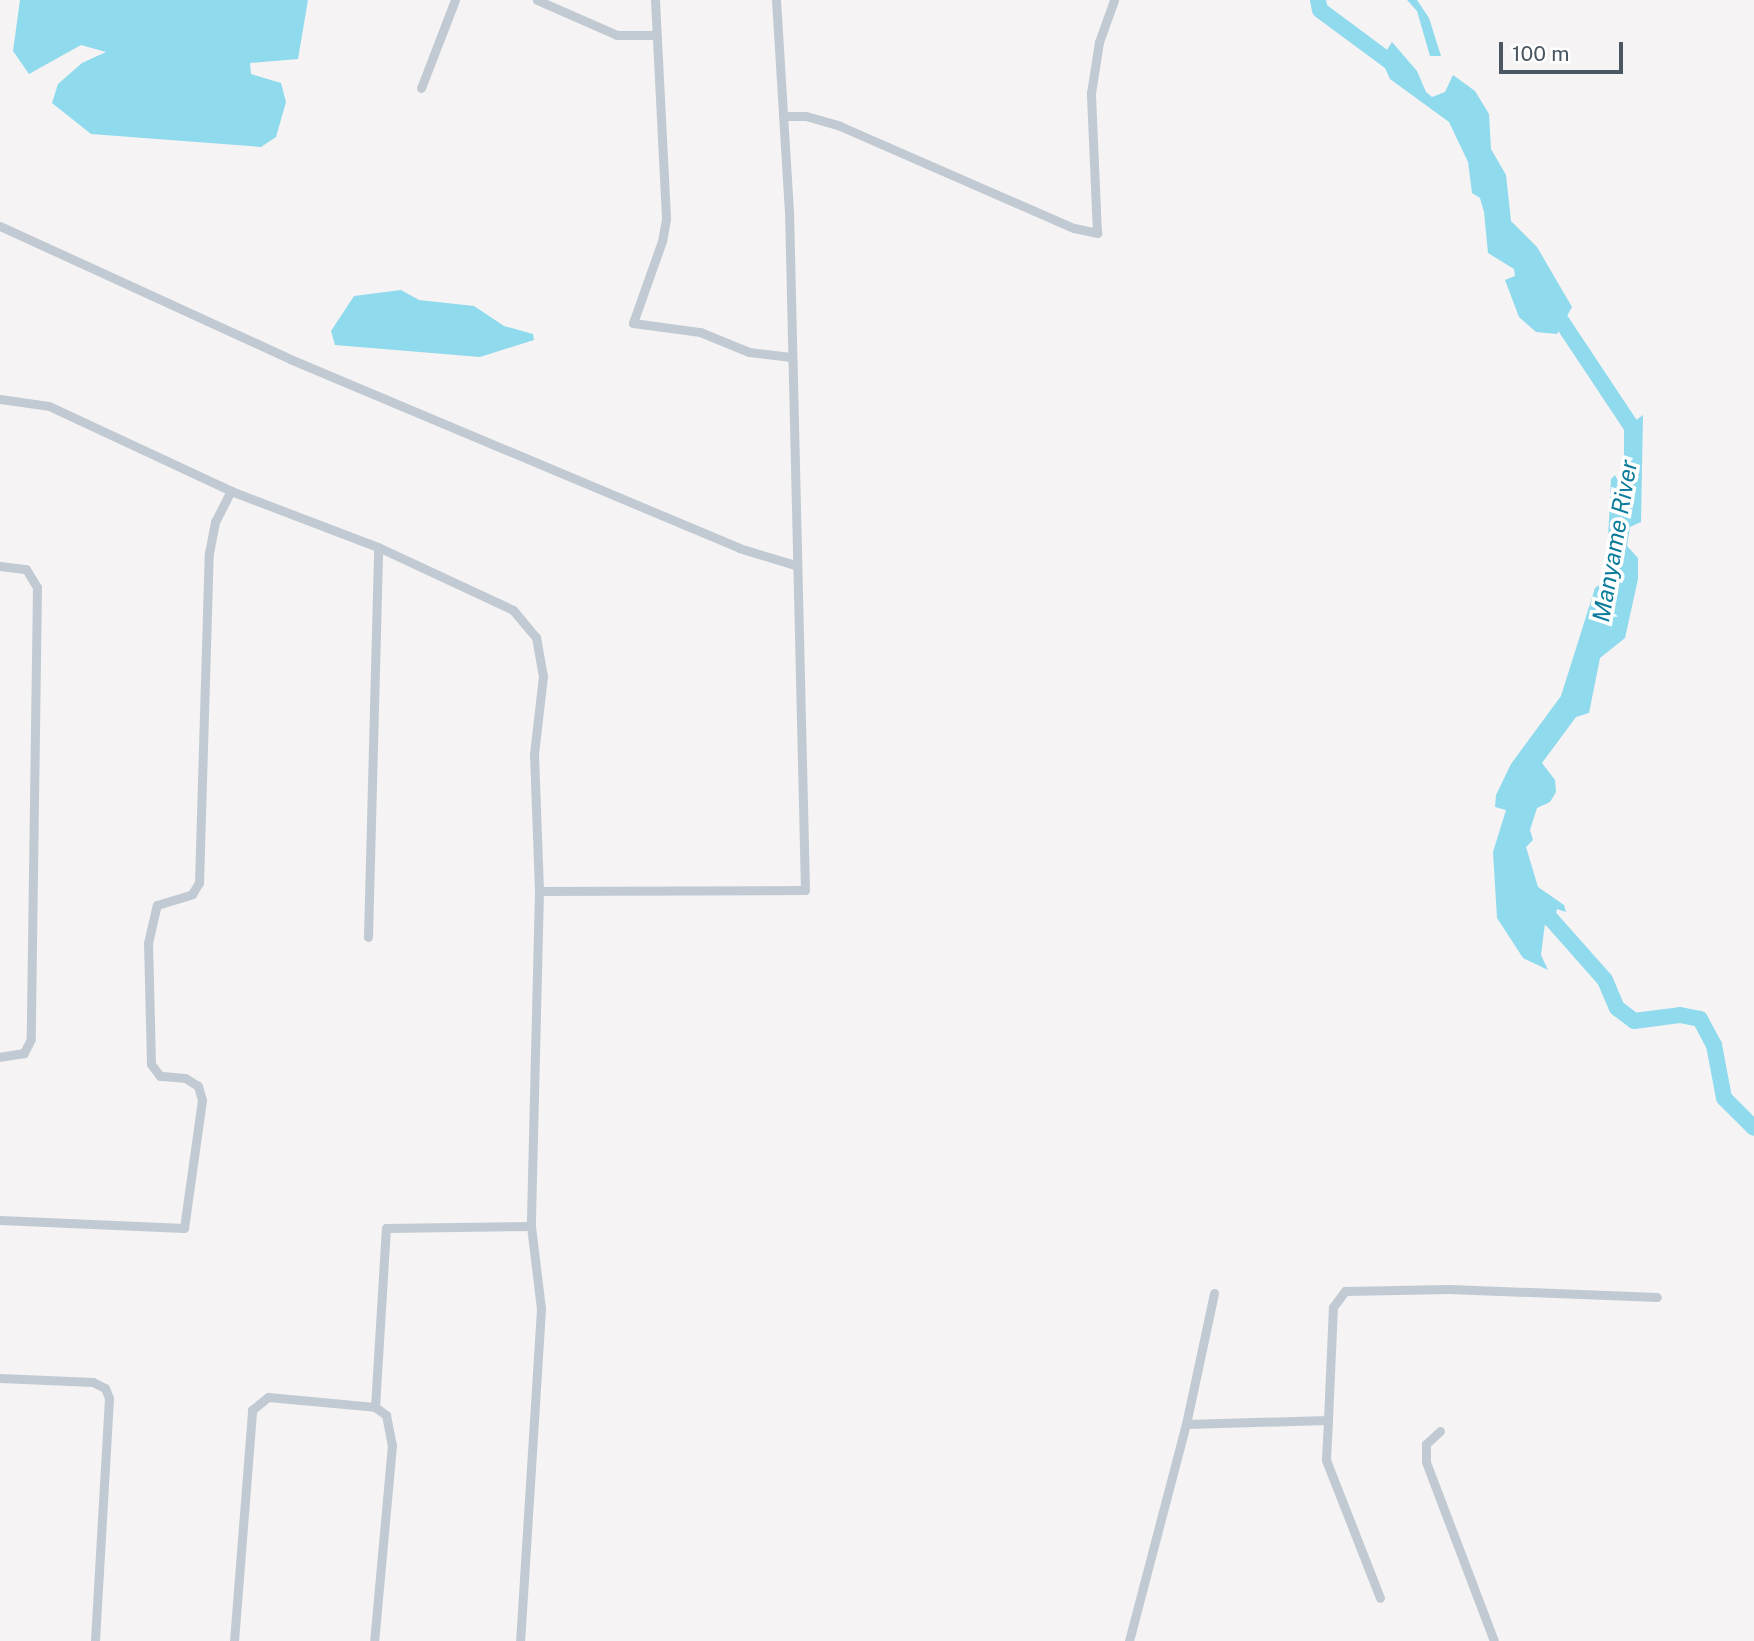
<!DOCTYPE html>
<style>
body{margin:0}
#map{position:relative;width:1754px;height:1641px;overflow:hidden;background:#f5f3f3;font-family:"Public Sans",sans-serif}
div>[style]{position:absolute}
.water>*{inset:0;background:#90daee}
.river>*{height:16px;margin:-8px;padding:0 8px;transform-origin:8px;border-radius:8px;background:#90daee}
.minor>*{height:9px;margin:-4.5px;padding:0 4.5px;transform-origin:4.5px;border-radius:4.5px;background:#c1cad2}
span{translate:-50% -50%;white-space:nowrap;text-align:center;line-height:1.15;-webkit-text-stroke:7px #fff;paint-order:stroke}
.water-label{font-size:24px;color:#0c7c9b;font-style:italic}
.scale{position:absolute;left:1499px;top:42px;width:124px;height:32px;box-sizing:border-box;border:4px solid #4a5661;border-top:0;padding-left:9px;font-size:21px;line-height:24px;white-space:nowrap;color:#4a5661;-webkit-text-stroke:5px #fff;paint-order:stroke}
</style>
<div id="map">
<div class="water">
<i style="clip-path:polygon(20px 0,308px 0,298px 59px,250px 63px,251px 74px,281px 83px,286px 102px,276px 137px,261px 147px,91px 134px,52px 103px,58px 84px,82px 63px,106px 52px,81px 45px,29px 74px,13px 51px)"></i>
<i style="clip-path:polygon(1407px 0,1417px 0,1429px 18px,1441px 56px,1430px 56px,1417px 11px)"></i>
<i style="clip-path:polygon(1392px 42px,1417px 71px,1426px 92px,1432px 97px,1445px 92px,1453px 75px,1475px 91px,1489px 114px,1491px 149px,1506px 175px,1511px 221px,1537px 247px,1572px 307px,1557px 334px,1536px 332px,1519px 317px,1505px 280px,1515px 276px,1514px 269px,1488px 253px,1484px 212px,1480px 198px,1472px 193px,1468px 162px,1449px 122px,1390px 79px,1381px 59px)"></i>
<i style="clip-path:polygon(401px 290px,419px 300px,474px 306px,504px 326px,533px 334px,534px 340px,480px 357px,335px 345px,331px 331px,354px 296px)"></i>
<i style="clip-path:polygon(1643px 415px,1641px 522px,1630px 527px,1627px 546px,1638px 558px,1638px 579px,1625px 638px,1600px 658px,1589px 713px,1576px 717px,1542px 763px,1555px 780px,1556px 792px,1550px 802px,1537px 808px,1530px 830px,1533px 840px,1526px 847px,1538px 887px,1564px 905px,1566px 912px,1557px 909px,1555px 918px,1545px 923px,1541px 955px,1548px 970px,1523px 958px,1497px 918px,1493px 852px,1506px 810px,1495px 807px,1496px 795px,1511px 764px,1561px 696px,1595px 588px,1606px 580px,1611px 479px,1615px 475px,1618px 481px,1624px 472px,1624px 429px)"></i>
</div>
<div class="river">
<i style="left:1318px;top:0;width:10px;rotate:79deg"></i>
<i style="left:1320px;top:10px;width:96px;rotate:36.5deg"></i>
<i style="left:1552px;top:307px;width:146px;rotate:56.4deg"></i>
<i style="left:1633px;top:429px;width:16px;rotate:94deg"></i>
<i style="left:1532px;top:912px;width:20px;rotate:20deg"></i>
<i style="left:1551px;top:919px;width:81px;rotate:48.5deg"></i>
<i style="left:1605px;top:980px;width:30px;rotate:67deg"></i>
<i style="left:1617px;top:1008px;width:21px;rotate:37deg"></i>
<i style="left:1634px;top:1021px;width:46px;rotate:-7.4deg"></i>
<i style="left:1680px;top:1015px;width:20px;rotate:11deg"></i>
<i style="left:1700px;top:1019px;width:30px;rotate:62deg"></i>
<i style="left:1714px;top:1045px;width:54px;rotate:79.3deg"></i>
<i style="left:1724px;top:1098px;width:42px;rotate:45deg"></i>
</div>
<div class="minor">
<i style="left:537px;top:0;width:87px;rotate:23.6deg"></i>
<i style="left:617px;top:35px;width:39px"></i>
<i style="left:655px;top:0;width:219px;rotate:87.1deg"></i>
<i style="left:666px;top:219px;width:22px;rotate:100deg"></i>
<i style="left:662px;top:241px;width:87px;rotate:109.5deg"></i>
<i style="left:633px;top:323px;width:68px;rotate:7.7deg"></i>
<i style="left:700px;top:332px;width:53px;rotate:22.2deg"></i>
<i style="left:749px;top:352px;width:42px;rotate:6.8deg"></i>
<i style="left:421px;top:88px;width:94px;rotate:-68.9deg"></i>
<i style="left:783px;top:116px;width:23px"></i>
<i style="left:806px;top:116px;width:35px;rotate:16deg"></i>
<i style="left:840px;top:126px;width:255px;rotate:23.6deg"></i>
<i style="left:1074px;top:228px;width:24px;rotate:12deg"></i>
<i style="left:1097px;top:233px;width:140px;rotate:-92.5deg"></i>
<i style="left:1091px;top:93px;width:52px;rotate:-81.1deg"></i>
<i style="left:1099px;top:42px;width:45px;rotate:-70.3deg"></i>
<i style="left:0;top:226px;width:319px;rotate:24.6deg"></i>
<i style="left:290px;top:359px;width:487px;rotate:22.8deg"></i>
<i style="left:739px;top:548px;width:59px;rotate:16.9deg"></i>
<i style="left:0;top:399px;width:49px;rotate:8.1deg"></i>
<i style="left:49px;top:406px;width:201px;rotate:25deg"></i>
<i style="left:231px;top:491px;width:157px;rotate:20.9deg"></i>
<i style="left:378px;top:547px;width:149px;rotate:25deg"></i>
<i style="left:513px;top:610px;width:35px;rotate:50deg"></i>
<i style="left:536px;top:637px;width:40px;rotate:80deg"></i>
<i style="left:543px;top:676px;width:79px;rotate:96.6deg"></i>
<i style="left:534px;top:754px;width:137px;rotate:87.9deg"></i>
<i style="left:539px;top:891px;width:335px;rotate:91.4deg"></i>
<i style="left:531px;top:1226px;width:84px;rotate:83.1deg"></i>
<i style="left:541px;top:1309px;width:333px;rotate:93.6deg"></i>
<i style="left:0;top:566px;width:26px;rotate:7deg"></i>
<i style="left:26px;top:569px;width:21px;rotate:59deg"></i>
<i style="left:37px;top:587px;width:452px;rotate:90.8deg"></i>
<i style="left:31px;top:1039px;width:16px;rotate:117deg"></i>
<i style="left:24px;top:1053px;width:24px;rotate:171deg"></i>
<i style="left:539px;top:891px;width:266px;rotate:-0.2deg"></i>
<i style="left:805px;top:890px;width:678px;rotate:-91.35deg"></i>
<i style="left:789px;top:212px;width:212px;rotate:-93.5deg"></i>
<i style="left:368px;top:937px;width:390px;rotate:-88.5deg"></i>
<i style="left:0;top:1220px;width:184px;rotate:2.5deg"></i>
<i style="left:184px;top:1228px;width:129px;rotate:-82deg"></i>
<i style="left:202px;top:1100px;width:15px;rotate:-106deg"></i>
<i style="left:198px;top:1086px;width:15px;rotate:-148deg"></i>
<i style="left:185px;top:1078px;width:25px;rotate:-175deg"></i>
<i style="left:160px;top:1076px;width:15px;rotate:-127deg"></i>
<i style="left:151px;top:1064px;width:121px;rotate:-91.4deg"></i>
<i style="left:148px;top:943px;width:39px;rotate:-77deg"></i>
<i style="left:157px;top:905px;width:37px;rotate:-17deg"></i>
<i style="left:192px;top:894px;width:13px;rotate:-58deg"></i>
<i style="left:199px;top:883px;width:330px;rotate:-88.3deg"></i>
<i style="left:209px;top:553px;width:32px;rotate:-79deg"></i>
<i style="left:215px;top:522px;width:35px;rotate:-63deg"></i>
<i style="left:0;top:1378px;width:93px;rotate:2.5deg"></i>
<i style="left:93px;top:1382px;width:13px;rotate:27deg"></i>
<i style="left:105px;top:1388px;width:11px;rotate:68deg"></i>
<i style="left:109px;top:1398px;width:243px;rotate:93.3deg"></i>
<i style="left:375px;top:1407px;width:179px;rotate:-86.5deg"></i>
<i style="left:386px;top:1228px;width:145px;rotate:-0.8deg"></i>
<i style="left:1328px;top:1420px;width:40px;rotate:92.9deg"></i>
<i style="left:1326px;top:1460px;width:148px;rotate:68.6deg"></i>
<i style="left:1186px;top:1424px;width:142px;rotate:-1.6deg"></i>
<i style="left:1328px;top:1420px;width:113px;rotate:-87.5deg"></i>
<i style="left:1333px;top:1307px;width:20px;rotate:-53deg"></i>
<i style="left:1345px;top:1291px;width:104px;rotate:-1.1deg"></i>
<i style="left:1449px;top:1289px;width:208px;rotate:2.2deg"></i>
<i style="left:1440px;top:1431px;width:19px;rotate:137deg"></i>
<i style="left:1426px;top:1444px;width:18px;rotate:90deg"></i>
<i style="left:1426px;top:1462px;width:191px;rotate:69.2deg"></i>
<i style="left:234px;top:1641px;width:232px;rotate:-85.5deg"></i>
<i style="left:252px;top:1410px;width:21px;rotate:-39deg"></i>
<i style="left:268px;top:1397px;width:107px;rotate:5.3deg"></i>
<i style="left:375px;top:1407px;width:14px;rotate:36deg"></i>
<i style="left:386px;top:1415px;width:31px;rotate:79deg"></i>
<i style="left:392px;top:1445px;width:197px;rotate:95.2deg"></i>
<i style="left:1129px;top:1641px;width:224px;rotate:-75.3deg"></i>
<i style="left:1186px;top:1424px;width:134px;rotate:-77.9deg"></i>
</div>
<div class="water-label">
<span style="left:1615px;top:541px;rotate:-80deg">Manyame River</span>
</div>
<div class="scale">100 m</div>
</div>
